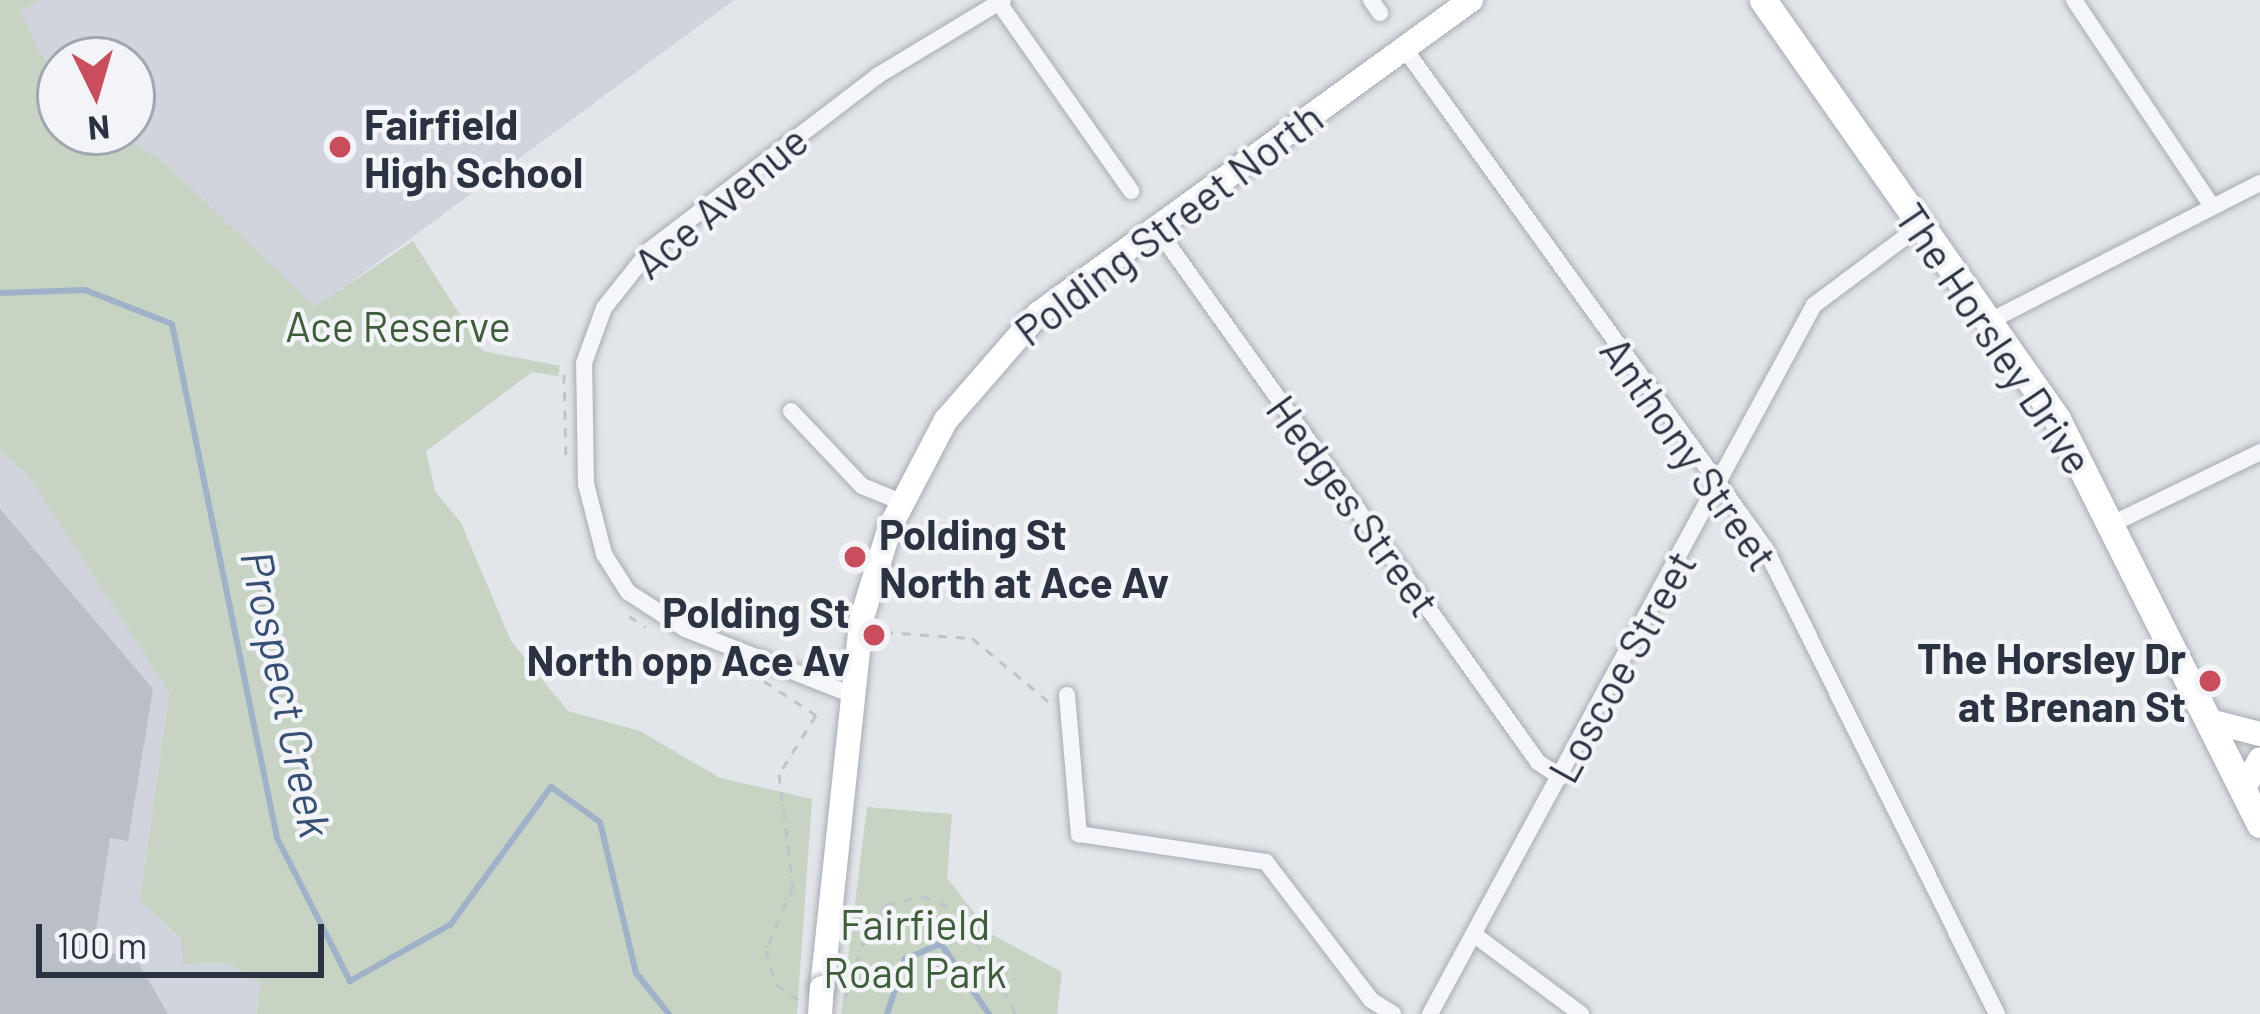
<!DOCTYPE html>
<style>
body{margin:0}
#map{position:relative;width:2260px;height:1014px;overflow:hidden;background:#e2e5ea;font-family:Barlow,sans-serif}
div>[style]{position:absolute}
.built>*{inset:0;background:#d1d4dc}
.green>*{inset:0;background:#c7d4c4}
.stream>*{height:6px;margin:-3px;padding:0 3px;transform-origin:3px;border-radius:3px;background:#9fb2c9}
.building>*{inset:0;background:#babec7}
.path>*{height:3px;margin-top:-1.5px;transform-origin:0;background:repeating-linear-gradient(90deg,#c0c3c9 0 9px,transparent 0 18px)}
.roads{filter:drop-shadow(0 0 3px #a7acb4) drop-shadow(0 0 3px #a7acb4)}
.street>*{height:16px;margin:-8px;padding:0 8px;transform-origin:8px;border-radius:8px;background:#f5f6f9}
.secondary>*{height:24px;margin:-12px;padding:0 12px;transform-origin:12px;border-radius:12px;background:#fff}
.primary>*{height:27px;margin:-13.5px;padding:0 13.5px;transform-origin:13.5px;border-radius:13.5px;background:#fff}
.bridges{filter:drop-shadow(0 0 3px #a7acb4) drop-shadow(0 0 3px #a7acb4)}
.secondary-bridge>*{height:24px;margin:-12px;padding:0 12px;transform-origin:12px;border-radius:12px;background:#fff}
.dots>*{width:33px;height:33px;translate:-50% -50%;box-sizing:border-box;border:6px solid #f2f4f8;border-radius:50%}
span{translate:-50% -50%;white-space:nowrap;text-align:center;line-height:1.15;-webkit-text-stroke:9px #f2f4f8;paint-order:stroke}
.poi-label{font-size:42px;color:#2b3242;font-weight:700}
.left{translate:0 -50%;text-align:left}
.right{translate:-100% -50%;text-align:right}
.street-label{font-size:42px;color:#2b3242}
.park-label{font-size:42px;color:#3e5d39}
.water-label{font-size:45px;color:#365075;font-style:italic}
.north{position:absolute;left:36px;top:36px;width:120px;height:120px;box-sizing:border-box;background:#f2f4f8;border:3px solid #a2a6af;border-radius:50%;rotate:175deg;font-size:33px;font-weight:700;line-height:48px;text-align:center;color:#2b3242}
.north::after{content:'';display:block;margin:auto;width:42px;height:54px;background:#ca4d5b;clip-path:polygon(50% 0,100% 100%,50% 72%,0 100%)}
.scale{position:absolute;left:36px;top:924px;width:288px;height:54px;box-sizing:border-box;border:6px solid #2b3242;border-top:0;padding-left:15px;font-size:36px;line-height:42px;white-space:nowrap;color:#2b3242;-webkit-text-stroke:9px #f2f4f8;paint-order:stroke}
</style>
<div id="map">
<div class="built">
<i style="clip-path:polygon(39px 0,734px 0,316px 308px,165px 163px,120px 132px,132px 132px,132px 60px,60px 60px,57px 89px,20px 12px)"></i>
<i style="clip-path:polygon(0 451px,27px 474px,169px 692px,140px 900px,181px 940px,184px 964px,229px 963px,261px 983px,257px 1014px,0 1014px)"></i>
</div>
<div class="green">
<i style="clip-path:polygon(0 0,39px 0,20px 12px,60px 91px,60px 132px,120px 132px,165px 163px,315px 307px,413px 241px,483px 351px,560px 366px,558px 376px,532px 372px,426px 451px,435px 491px,461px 523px,511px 641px,568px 711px,640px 731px,720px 778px,812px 799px,797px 1014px,257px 1014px,260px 983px,229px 963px,183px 964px,181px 939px,140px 900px,169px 692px,27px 474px,0 451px)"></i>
<i style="clip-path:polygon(867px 807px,952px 814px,947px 878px,991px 934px,1062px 972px,1057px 1014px,841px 1014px)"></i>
</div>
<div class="stream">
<i style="left:0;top:293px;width:85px;rotate:-2deg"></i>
<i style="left:85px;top:290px;width:93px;rotate:21.3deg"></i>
<i style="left:172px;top:324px;width:525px;rotate:78.45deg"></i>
<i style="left:277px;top:838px;width:161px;rotate:63deg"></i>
<i style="left:350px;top:981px;width:116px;rotate:-29.4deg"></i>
<i style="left:451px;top:924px;width:170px;rotate:-53.9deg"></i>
<i style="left:551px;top:787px;width:60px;rotate:35.5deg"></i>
<i style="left:600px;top:822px;width:155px;rotate:76.6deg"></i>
<i style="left:636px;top:973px;width:53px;rotate:51.2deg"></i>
<i style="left:887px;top:1014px;width:58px;rotate:-71.9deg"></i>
<i style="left:905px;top:959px;width:39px;rotate:-23deg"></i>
<i style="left:941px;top:944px;width:85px;rotate:55.6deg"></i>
</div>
<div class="building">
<i style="clip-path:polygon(0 509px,153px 689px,128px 841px,110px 838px,93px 950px,135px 957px,168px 1014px,0 1014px)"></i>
</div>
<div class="path">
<i style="left:564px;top:374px;width:86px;rotate:88.7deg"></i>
<i style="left:629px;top:616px;width:20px;rotate:33deg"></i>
<i style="left:884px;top:632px;width:88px;rotate:3.9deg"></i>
<i style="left:972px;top:638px;width:100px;rotate:39.7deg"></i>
<i style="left:764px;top:681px;width:62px;rotate:33.2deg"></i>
<i style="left:816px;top:715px;width:70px;rotate:122.1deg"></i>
<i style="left:779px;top:774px;width:113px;rotate:82.9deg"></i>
<i style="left:793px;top:886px;width:69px;rotate:112.9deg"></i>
<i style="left:766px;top:950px;width:35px;rotate:74deg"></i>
<i style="left:776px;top:984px;width:29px;rotate:35deg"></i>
<i style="left:845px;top:998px;width:80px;rotate:-71.8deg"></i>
<i style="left:870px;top:922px;width:23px;rotate:-47deg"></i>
<i style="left:886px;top:905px;width:37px;rotate:-14deg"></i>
<i style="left:922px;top:896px;width:40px;rotate:22deg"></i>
<i style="left:959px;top:911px;width:118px;rotate:61deg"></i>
</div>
<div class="roads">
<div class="street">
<i style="left:1371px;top:0;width:16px;rotate:55deg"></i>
<i style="left:2074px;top:0;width:248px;rotate:56.2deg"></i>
<i style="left:999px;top:3px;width:230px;rotate:54.9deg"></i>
<i style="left:1404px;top:48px;width:617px;rotate:54.17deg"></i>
<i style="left:1765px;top:548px;width:521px;rotate:63.53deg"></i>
<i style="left:1155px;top:226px;width:659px;rotate:54.45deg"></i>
<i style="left:1538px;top:762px;width:27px;rotate:34deg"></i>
<i style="left:1990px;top:321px;width:303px;rotate:-27.1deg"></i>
<i style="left:791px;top:411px;width:103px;rotate:46.6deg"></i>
<i style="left:862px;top:486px;width:42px;rotate:22.3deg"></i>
<i style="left:2112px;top:524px;width:165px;rotate:-25.9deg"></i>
<i style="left:850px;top:694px;width:177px;rotate:-158.5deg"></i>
<i style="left:685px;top:629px;width:68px;rotate:-147deg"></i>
<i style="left:628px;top:592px;width:45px;rotate:-122.3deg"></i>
<i style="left:604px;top:554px;width:72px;rotate:-104.4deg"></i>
<i style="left:586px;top:484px;width:121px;rotate:-90.9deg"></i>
<i style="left:584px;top:363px;width:59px;rotate:-70deg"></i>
<i style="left:604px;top:308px;width:75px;rotate:-51.5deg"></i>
<i style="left:651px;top:249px;width:285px;rotate:-37.4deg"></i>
<i style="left:877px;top:76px;width:147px;rotate:-31.1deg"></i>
<i style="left:1067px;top:695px;width:140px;rotate:85.1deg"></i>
<i style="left:1079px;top:834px;width:189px;rotate:8.5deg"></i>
<i style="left:1266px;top:862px;width:173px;rotate:52.7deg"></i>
<i style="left:1371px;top:1000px;width:26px;rotate:32deg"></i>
<i style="left:1476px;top:936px;width:131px;rotate:36.6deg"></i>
<i style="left:1430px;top:1014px;width:806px;rotate:-61.56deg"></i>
<i style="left:1814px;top:305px;width:132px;rotate:-36.7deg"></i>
</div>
<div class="secondary">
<i style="left:2210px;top:721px;width:52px;rotate:14.6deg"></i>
<i style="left:2243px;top:790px;width:35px;rotate:-61deg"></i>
<i style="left:822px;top:988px;width:369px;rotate:-83.9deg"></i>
<i style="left:861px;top:621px;width:98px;rotate:-72.9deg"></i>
<i style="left:890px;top:527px;width:121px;rotate:-62.4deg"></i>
<i style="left:946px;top:420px;width:140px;rotate:-49deg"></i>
<i style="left:1038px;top:314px;width:535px;rotate:-35.95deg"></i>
</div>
<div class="primary">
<i style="left:1763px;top:0;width:512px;rotate:54.94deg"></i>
<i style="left:2057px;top:419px;width:453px;rotate:63.4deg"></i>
</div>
</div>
<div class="bridges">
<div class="secondary-bridge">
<i style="left:820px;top:1014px;width:26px;rotate:-86deg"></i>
</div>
</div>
<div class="dots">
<i style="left:340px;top:147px;background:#ca4d5b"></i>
<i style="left:855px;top:557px;background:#ca4d5b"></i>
<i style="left:874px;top:635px;background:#ca4d5b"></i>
<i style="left:2210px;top:681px;background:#ca4d5b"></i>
</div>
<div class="poi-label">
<span class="left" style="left:364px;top:147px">Fairfield<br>High School</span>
<span class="left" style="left:879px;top:557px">Polding St<br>North at Ace Av</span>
<span class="right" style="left:850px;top:635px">Polding St<br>North opp Ace Av</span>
<span class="right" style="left:2186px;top:681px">The Horsley Dr<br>at Brenan St</span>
</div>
<div class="street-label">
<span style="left:720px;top:201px;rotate:-40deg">Ace Avenue</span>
<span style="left:1168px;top:223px;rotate:-37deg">Polding Street North</span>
<span style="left:1995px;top:338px;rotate:56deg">The Horsley Drive</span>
<span style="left:1690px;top:453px;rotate:55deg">Anthony Street</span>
<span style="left:1354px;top:505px;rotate:54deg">Hedges Street</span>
<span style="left:1621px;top:666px;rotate:-61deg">Loscoe Street</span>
</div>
<div class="park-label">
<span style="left:398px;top:325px">Ace Reserve</span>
<span style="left:915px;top:947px">Fairfield<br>Road Park</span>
</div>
<div class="water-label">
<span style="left:287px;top:694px;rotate:78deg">Prospect Creek</span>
</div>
<div class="north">N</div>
<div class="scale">100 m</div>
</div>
